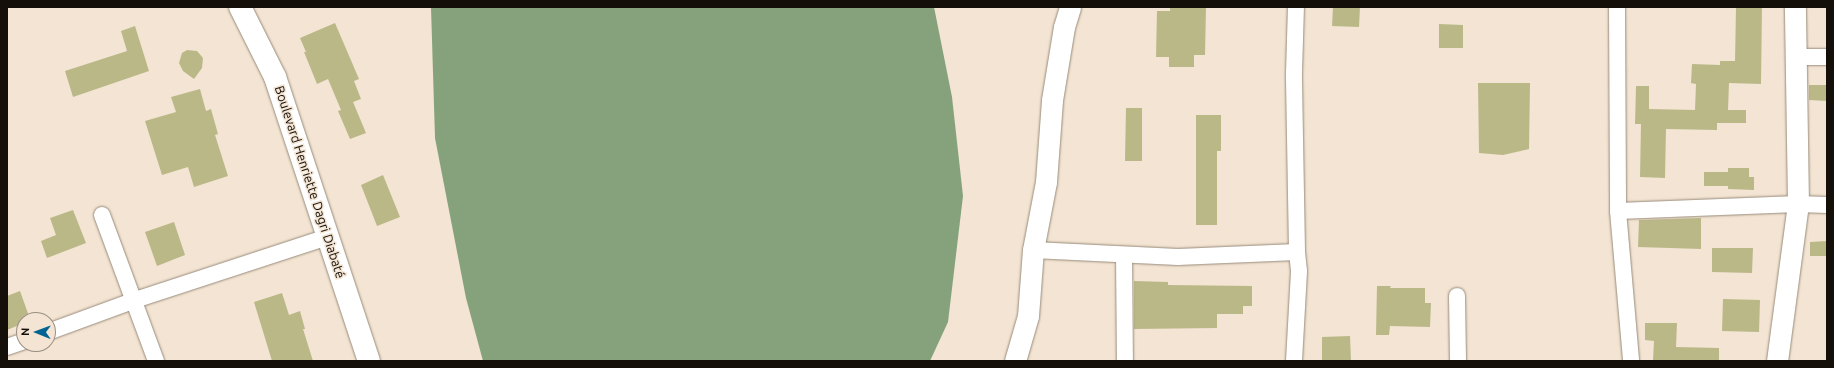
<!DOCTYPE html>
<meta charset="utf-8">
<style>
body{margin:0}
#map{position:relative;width:1834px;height:368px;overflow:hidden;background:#f3e4d3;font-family:Ubuntu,sans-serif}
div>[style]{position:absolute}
.water>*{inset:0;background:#85a27c}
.building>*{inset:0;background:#bbb888}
.roads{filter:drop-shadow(0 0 1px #988b7b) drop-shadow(0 0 1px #988b7b)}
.minor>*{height:16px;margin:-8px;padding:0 8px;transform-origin:8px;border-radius:8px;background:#fff}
.tertiary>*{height:21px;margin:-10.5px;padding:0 10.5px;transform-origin:10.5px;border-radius:10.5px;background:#fff}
.secondary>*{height:22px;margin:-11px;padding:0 11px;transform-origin:11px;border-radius:11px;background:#fff}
span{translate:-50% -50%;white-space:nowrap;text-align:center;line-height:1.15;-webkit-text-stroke:3px #f3e4d3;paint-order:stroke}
.street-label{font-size:13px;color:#140f09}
.frame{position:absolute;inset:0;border:8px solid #140f09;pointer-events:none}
.north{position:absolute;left:16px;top:312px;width:40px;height:40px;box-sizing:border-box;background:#f3e4d3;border:1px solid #9a8f82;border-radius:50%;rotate:271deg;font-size:11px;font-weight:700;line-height:16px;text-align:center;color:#140f09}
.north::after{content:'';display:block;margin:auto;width:14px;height:18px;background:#006593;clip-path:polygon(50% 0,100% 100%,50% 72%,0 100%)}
</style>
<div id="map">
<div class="water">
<i style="clip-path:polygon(431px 7px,934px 7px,952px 97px,963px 196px,948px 322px,930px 361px,483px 361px,466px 298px,435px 138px)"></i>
</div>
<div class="building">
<i style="clip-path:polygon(1170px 7px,1206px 7px,1205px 55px,1194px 55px,1194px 67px,1169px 67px,1169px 57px,1156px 57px,1157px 11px,1170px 11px)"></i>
<i style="clip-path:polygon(1333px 7px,1360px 7px,1359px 27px,1332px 26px)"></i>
<i style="clip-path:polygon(1736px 7px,1762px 7px,1761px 84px,1729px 83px,1728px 110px,1746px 110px,1746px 123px,1717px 123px,1717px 130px,1666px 129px,1665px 178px,1640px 177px,1641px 124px,1635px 124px,1636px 86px,1649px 86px,1649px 109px,1695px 110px,1696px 84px,1691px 83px,1692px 64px,1720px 65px,1720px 61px,1735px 61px)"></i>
<i style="clip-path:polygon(335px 23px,359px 79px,354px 81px,361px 99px,353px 102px,366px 133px,350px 139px,338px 111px,341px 110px,328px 79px,317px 84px,304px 52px,306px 52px,300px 38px)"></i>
<i style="clip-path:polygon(1439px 24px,1463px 25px,1463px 48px,1439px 48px)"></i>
<i style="clip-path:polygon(135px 26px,149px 71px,73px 97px,65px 71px,127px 51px,121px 31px)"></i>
<i style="clip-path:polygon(187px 50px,197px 51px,203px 58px,202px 68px,194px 79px,183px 71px,179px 63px,182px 53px)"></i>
<i style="clip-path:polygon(1478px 83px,1530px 83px,1529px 149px,1503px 155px,1479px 153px)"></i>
<i style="clip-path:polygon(1809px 85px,1827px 85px,1827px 101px,1809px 100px)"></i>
<i style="clip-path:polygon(200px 89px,206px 111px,211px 109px,218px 134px,215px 135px,228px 176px,194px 187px,188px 167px,162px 175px,145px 121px,176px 112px,171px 97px)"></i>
<i style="clip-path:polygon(1126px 108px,1142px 108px,1142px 161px,1125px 161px)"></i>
<i style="clip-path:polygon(1196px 115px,1221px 115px,1221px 151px,1217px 151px,1217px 225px,1196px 225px)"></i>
<i style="clip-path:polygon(1728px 168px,1749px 168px,1749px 177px,1754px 177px,1754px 190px,1728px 189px,1728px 186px,1704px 186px,1704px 172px,1728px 172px)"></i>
<i style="clip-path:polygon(383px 175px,400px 217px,377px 226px,361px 185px)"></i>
<i style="clip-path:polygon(73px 210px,86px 243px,47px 258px,41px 241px,56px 235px,50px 218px)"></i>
<i style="clip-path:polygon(1701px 218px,1701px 249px,1638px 247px,1639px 220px)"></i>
<i style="clip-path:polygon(174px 222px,185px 255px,157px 266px,145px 232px)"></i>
<i style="clip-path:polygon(1827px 241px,1827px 256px,1810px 256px,1810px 242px)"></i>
<i style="clip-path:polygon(1712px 248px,1753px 248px,1752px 273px,1712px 272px)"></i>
<i style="clip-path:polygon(1134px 281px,1168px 282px,1168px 285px,1252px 286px,1252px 306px,1243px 306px,1243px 314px,1217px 314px,1217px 328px,1134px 329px)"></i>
<i style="clip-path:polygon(1377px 286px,1391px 286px,1390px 288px,1425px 288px,1425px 303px,1431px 303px,1430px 327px,1390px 326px,1389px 335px,1376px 335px)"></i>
<i style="clip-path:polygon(20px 291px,30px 319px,24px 320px,24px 323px,7px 330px,7px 296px)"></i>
<i style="clip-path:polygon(282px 293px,289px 315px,300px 311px,305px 329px,303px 329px,313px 361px,272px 361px,254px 302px)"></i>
<i style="clip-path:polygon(1723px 299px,1760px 300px,1759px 332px,1722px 331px)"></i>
<i style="clip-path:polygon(1645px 323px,1677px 323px,1676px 347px,1719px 348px,1719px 361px,1653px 361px,1654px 341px,1645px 340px)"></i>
<i style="clip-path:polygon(1350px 336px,1351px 361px,1322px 361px,1322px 337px)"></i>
</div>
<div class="roads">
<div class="minor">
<i style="left:1617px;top:7px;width:204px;rotate:89.7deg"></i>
<i style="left:1618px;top:211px;width:151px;rotate:85deg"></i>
<i style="left:1796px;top:57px;width:31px"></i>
<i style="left:1618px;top:211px;width:180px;rotate:-2.2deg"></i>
<i style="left:1798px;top:204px;width:29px;rotate:2deg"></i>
<i style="left:102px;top:215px;width:156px;rotate:69.7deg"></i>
<i style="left:1033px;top:250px;width:145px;rotate:2.8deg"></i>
<i style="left:1178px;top:257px;width:119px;rotate:-2.4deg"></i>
<i style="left:1124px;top:255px;width:106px;rotate:89.5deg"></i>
<i style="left:1457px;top:296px;width:65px;rotate:89.1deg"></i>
<i style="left:48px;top:332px;width:93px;rotate:-20.2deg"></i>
<i style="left:135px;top:300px;width:203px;rotate:-18.1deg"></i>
<i style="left:7px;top:347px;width:18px;rotate:-19deg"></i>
<i style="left:1294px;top:361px;width:90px;rotate:-86.8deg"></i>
<i style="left:1299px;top:271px;width:19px;rotate:-96deg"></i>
<i style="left:1297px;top:252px;width:179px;rotate:-91deg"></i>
<i style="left:1294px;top:73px;width:66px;rotate:-88.3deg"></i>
</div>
<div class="tertiary">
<i style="left:1015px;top:361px;width:47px;rotate:-73.9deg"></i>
<i style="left:1028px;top:316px;width:66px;rotate:-85.7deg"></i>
<i style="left:1033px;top:250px;width:69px;rotate:-79.2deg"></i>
<i style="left:1046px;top:182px;width:82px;rotate:-85.8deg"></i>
<i style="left:1052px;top:100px;width:74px;rotate:-80.7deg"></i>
<i style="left:1064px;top:27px;width:21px;rotate:-73deg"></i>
<i style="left:1777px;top:361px;width:158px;rotate:-82.4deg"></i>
<i style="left:1798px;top:204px;width:197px;rotate:-90.9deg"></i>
</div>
<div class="secondary">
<i style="left:240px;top:7px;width:78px;rotate:63.4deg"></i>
<i style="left:275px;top:77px;width:299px;rotate:71.7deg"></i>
</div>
</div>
<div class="street-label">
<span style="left:310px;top:182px;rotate:72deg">Boulevard Henriette Dagri Diabaté</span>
</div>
<div class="frame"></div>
<div class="north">N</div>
</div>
